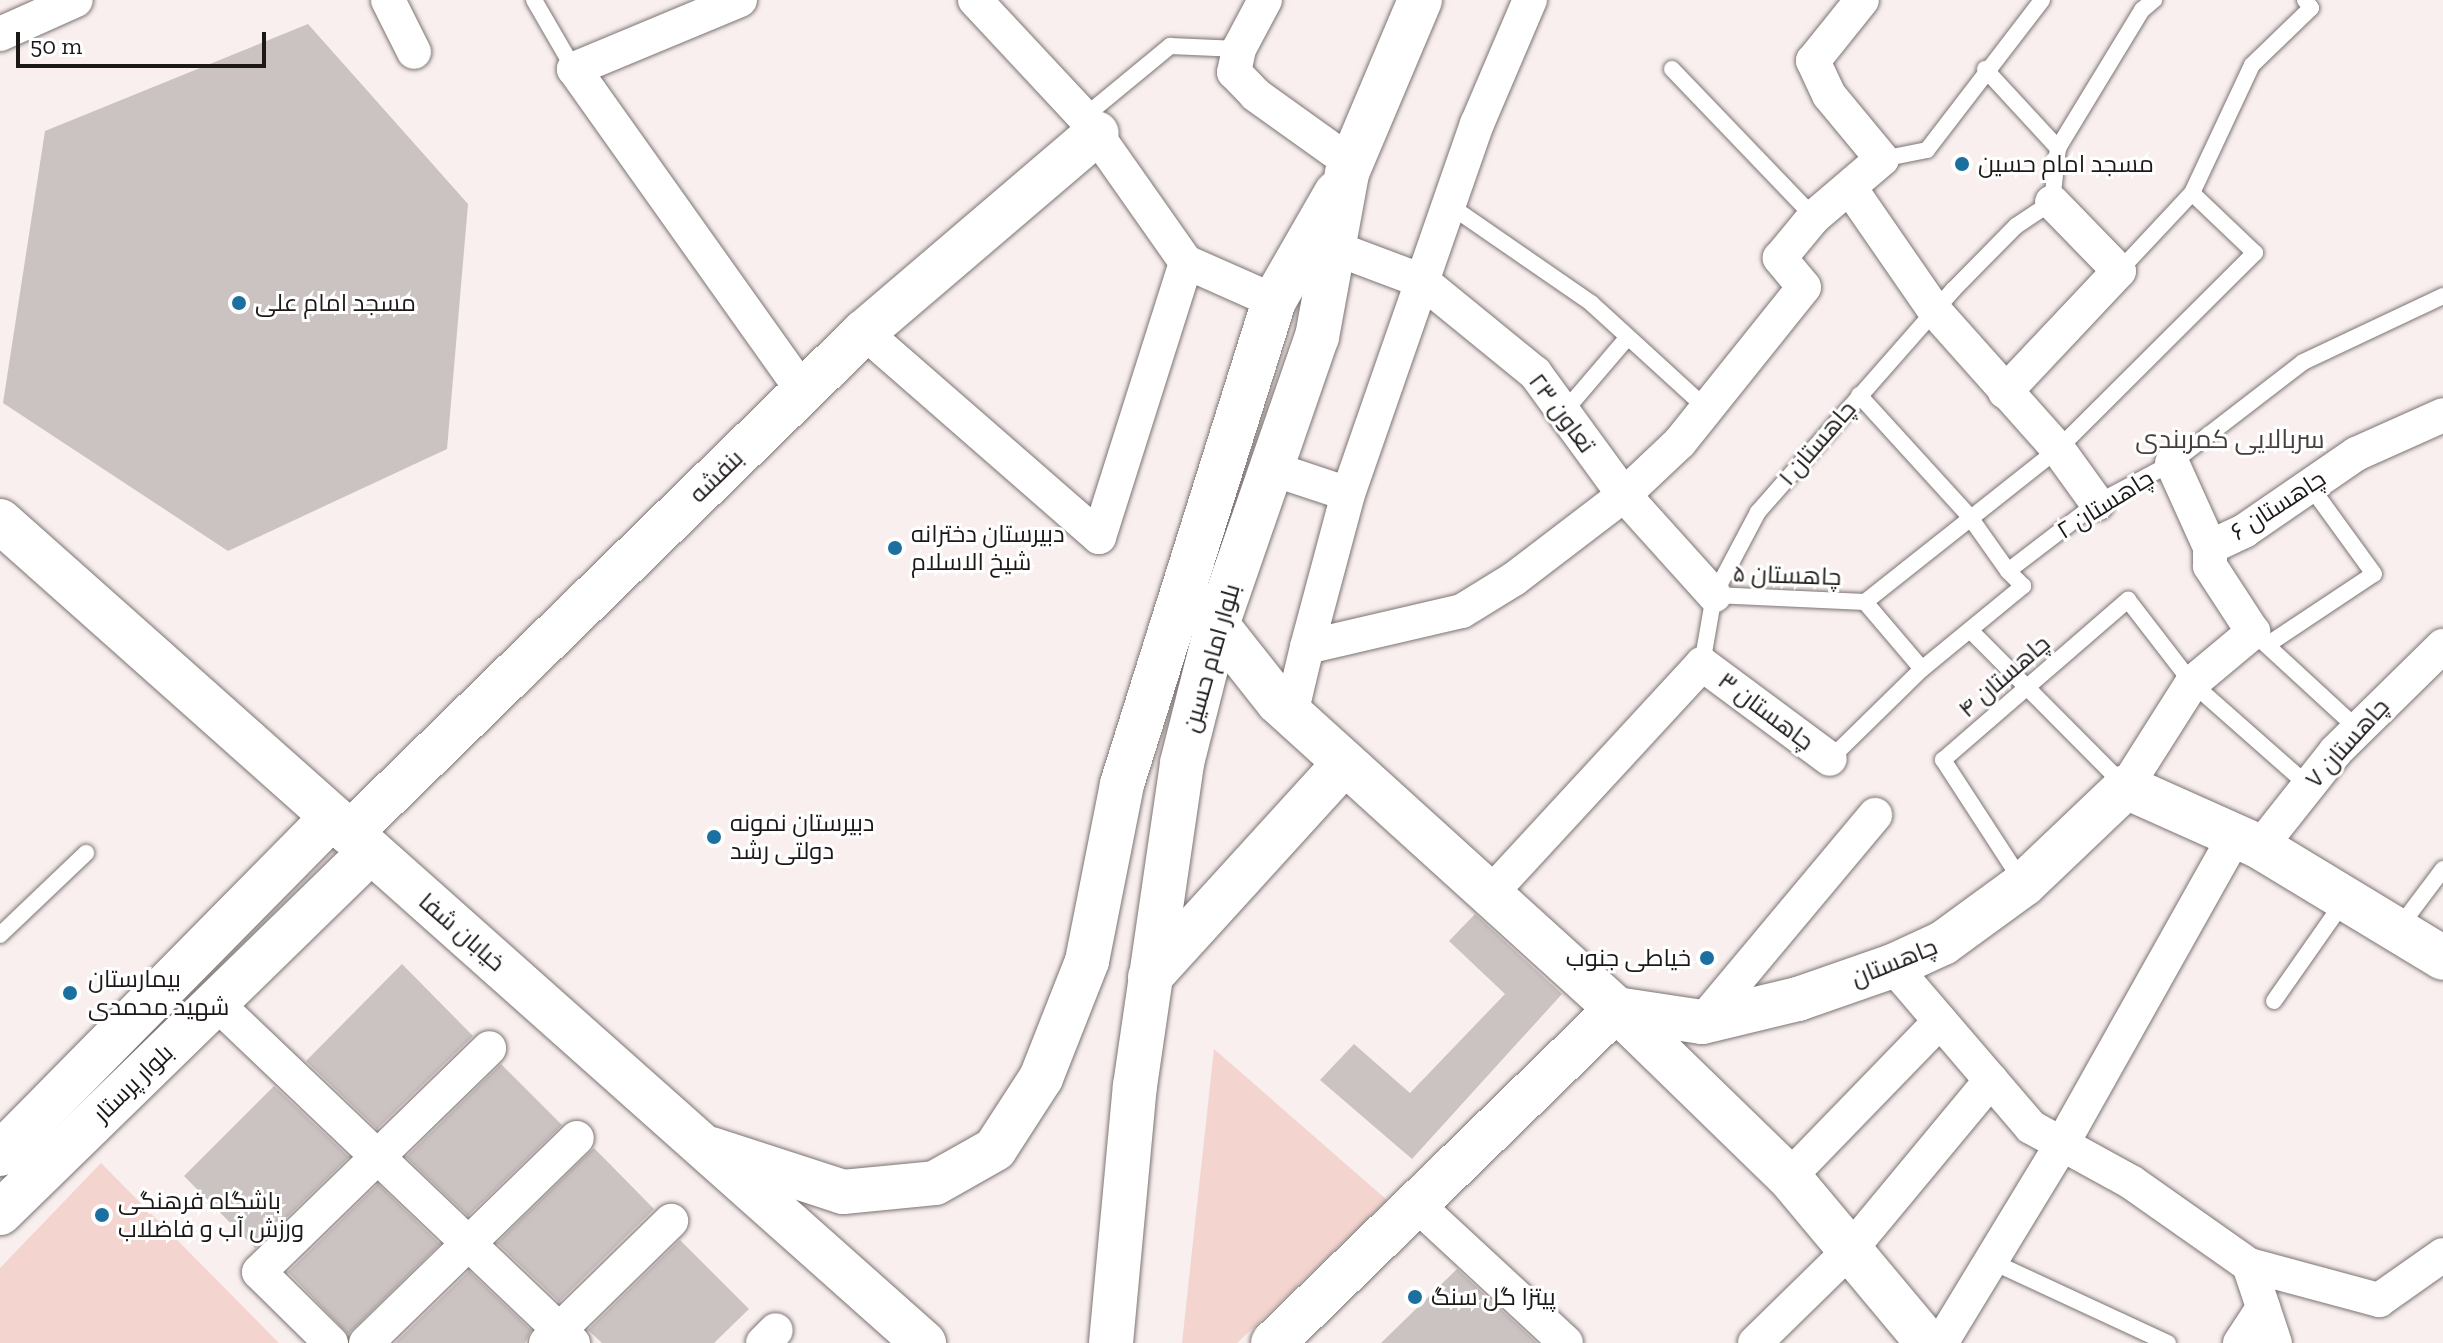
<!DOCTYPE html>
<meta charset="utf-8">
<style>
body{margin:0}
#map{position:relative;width:2443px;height:1343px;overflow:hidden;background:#f8efee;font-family:"Zilla Slab",Cairo,serif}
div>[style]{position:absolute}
.green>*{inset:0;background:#f3d4cf}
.building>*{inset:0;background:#cbc3c1}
.roads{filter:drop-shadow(0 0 2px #7c7473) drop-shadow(0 0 2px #7c7473)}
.lane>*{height:16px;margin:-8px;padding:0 8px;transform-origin:8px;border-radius:8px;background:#fff}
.street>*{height:34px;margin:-17px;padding:0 17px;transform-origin:17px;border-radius:17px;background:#fff}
.secondary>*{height:44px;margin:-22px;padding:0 22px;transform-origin:22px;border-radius:22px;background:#fff}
.primary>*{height:44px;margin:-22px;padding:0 22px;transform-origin:22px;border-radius:22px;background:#fff}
.dots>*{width:22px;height:22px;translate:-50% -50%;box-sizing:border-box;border:4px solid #fff;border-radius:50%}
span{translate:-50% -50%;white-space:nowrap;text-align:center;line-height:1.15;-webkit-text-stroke:6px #fff;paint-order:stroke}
.poi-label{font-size:24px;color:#1b1817}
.left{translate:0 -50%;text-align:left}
.right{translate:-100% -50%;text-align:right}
.street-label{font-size:24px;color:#1b1817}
.neighbourhood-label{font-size:26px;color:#463f3e}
.scale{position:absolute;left:16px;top:32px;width:250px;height:36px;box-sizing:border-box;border:4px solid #1b1817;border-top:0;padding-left:10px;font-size:24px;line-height:28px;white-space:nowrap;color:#1b1817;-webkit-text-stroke:6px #fff;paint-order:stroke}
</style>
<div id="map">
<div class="green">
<i style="clip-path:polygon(1214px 1049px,1387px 1200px,1237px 1343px,1182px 1343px)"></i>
<i style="clip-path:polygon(101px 1163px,279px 1343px,0 1343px,0 1268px)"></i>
</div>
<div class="building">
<i style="clip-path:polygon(308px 24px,468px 204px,447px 449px,228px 551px,3px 403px,45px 131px)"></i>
<i style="clip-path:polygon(1475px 914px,1562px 994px,1412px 1159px,1320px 1080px,1354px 1044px,1410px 1093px,1505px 994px,1449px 941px)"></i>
<i style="clip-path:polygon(402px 964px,473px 1036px,377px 1129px,306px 1061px)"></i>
<i style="clip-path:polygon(501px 1064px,562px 1125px,468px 1216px,406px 1157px)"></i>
<i style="clip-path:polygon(274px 1086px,349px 1157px,255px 1248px,184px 1176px)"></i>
<i style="clip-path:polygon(594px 1148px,654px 1209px,559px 1302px,497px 1243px)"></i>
<i style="clip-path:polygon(378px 1184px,440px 1244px,348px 1334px,288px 1272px)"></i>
<i style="clip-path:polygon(680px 1240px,749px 1309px,714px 1343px,602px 1343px,588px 1330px)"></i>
<i style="clip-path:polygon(1457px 1269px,1537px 1343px,1381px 1343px)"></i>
<i style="clip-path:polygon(469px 1271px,531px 1330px,525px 1343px,395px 1343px)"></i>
</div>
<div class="roads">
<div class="lane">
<i style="left:534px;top:0;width:80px;rotate:59.9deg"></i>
<i style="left:1672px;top:69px;width:205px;rotate:46.2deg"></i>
<i style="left:1985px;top:69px;width:108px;rotate:47.3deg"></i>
<i style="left:1084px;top:117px;width:112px;rotate:-39.5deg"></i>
<i style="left:1170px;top:46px;width:69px;rotate:2.5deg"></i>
<i style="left:1882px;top:159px;width:46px;rotate:-11.3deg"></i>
<i style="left:1927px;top:150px;width:189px;rotate:-52.5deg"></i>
<i style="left:1449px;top:205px;width:173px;rotate:34.6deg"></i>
<i style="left:1591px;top:303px;width:154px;rotate:42.4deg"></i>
<i style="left:2119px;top:271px;width:107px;rotate:-46.9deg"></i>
<i style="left:2192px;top:193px;width:141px;rotate:-64.9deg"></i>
<i style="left:2252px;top:65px;width:82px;rotate:-44deg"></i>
<i style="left:2311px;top:8px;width:10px;rotate:-127deg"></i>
<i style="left:1859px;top:395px;width:164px;rotate:47.7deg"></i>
<i style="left:1969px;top:516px;width:67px;rotate:54.7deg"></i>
<i style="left:1563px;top:413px;width:99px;rotate:-49.5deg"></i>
<i style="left:1714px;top:595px;width:151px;rotate:2.7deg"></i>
<i style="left:1865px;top:602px;width:88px;rotate:49.6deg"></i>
<i style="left:1865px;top:602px;width:246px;rotate:-38.4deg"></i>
<i style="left:2058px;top:449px;width:278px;rotate:-44.9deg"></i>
<i style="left:2255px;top:253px;width:87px;rotate:-136.4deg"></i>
<i style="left:1970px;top:630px;width:218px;rotate:45.2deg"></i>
<i style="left:2260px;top:639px;width:133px;rotate:42.6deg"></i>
<i style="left:2267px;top:645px;width:128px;rotate:-33.6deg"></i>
<i style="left:2374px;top:574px;width:109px;rotate:-126deg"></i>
<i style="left:1702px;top:664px;width:70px;rotate:-80.1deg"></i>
<i style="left:1714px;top:595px;width:94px;rotate:-62.1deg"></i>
<i style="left:1758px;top:512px;width:295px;rotate:-48.7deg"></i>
<i style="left:1953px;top:290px;width:90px;rotate:-45.5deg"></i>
<i style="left:2016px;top:226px;width:43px;rotate:-33.7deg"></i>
<i style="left:2052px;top:202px;width:54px;rotate:-83.7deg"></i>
<i style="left:2058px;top:148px;width:162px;rotate:-58.7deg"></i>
<i style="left:2142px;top:10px;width:16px;rotate:-40deg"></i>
<i style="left:1830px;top:759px;width:129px;rotate:-44.4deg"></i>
<i style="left:1922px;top:669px;width:131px;rotate:-39.4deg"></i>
<i style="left:2023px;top:586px;width:21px;rotate:-135deg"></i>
<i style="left:2008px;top:571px;width:112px;rotate:-37.4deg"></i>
<i style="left:2097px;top:503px;width:85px;rotate:-28.1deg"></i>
<i style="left:2172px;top:463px;width:165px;rotate:-37.6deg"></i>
<i style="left:2303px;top:362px;width:155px;rotate:-25.2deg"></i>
<i style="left:2023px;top:883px;width:147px;rotate:-123deg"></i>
<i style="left:1943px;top:760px;width:245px;rotate:-40.9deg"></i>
<i style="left:2128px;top:600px;width:105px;rotate:52.4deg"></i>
<i style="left:2192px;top:683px;width:156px;rotate:41.4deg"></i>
<i style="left:2398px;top:929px;width:75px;rotate:-53.1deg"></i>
<i style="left:0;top:935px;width:119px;rotate:-43.6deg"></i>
<i style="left:2274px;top:1001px;width:122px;rotate:-55deg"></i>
<i style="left:1991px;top:1261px;width:195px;rotate:24.9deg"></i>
</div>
<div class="street">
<i style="left:388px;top:0;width:58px;rotate:63.4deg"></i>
<i style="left:740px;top:0;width:180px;rotate:157.4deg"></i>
<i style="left:574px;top:69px;width:395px;rotate:54.6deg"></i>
<i style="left:975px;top:0;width:160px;rotate:47deg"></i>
<i style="left:1084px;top:117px;width:177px;rotate:54.9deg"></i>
<i style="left:1186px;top:262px;width:96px;rotate:23.9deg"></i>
<i style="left:1265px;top:0;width:55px;rotate:118deg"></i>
<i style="left:1239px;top:49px;width:24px;rotate:102deg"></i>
<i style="left:1234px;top:72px;width:32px;rotate:46deg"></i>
<i style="left:1256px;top:95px;width:117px;rotate:35.6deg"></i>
<i style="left:0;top:34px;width:83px;rotate:-24.1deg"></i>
<i style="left:1850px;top:188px;width:150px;rotate:55.4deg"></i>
<i style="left:1935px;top:311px;width:185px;rotate:48.3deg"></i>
<i style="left:2058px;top:449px;width:67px;rotate:54.2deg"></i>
<i style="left:1337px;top:249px;width:91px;rotate:20.6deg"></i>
<i style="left:1422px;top:281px;width:146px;rotate:39.2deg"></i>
<i style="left:1535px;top:373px;width:151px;rotate:53.9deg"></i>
<i style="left:1624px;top:495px;width:135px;rotate:48deg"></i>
<i style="left:864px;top:332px;width:312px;rotate:41.1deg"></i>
<i style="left:1099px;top:537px;width:288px;rotate:-72.4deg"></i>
<i style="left:2005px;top:392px;width:166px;rotate:-46.7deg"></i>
<i style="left:2119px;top:271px;width:96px;rotate:-134.2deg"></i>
<i style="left:2172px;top:463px;width:92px;rotate:65.7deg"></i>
<i style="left:1270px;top:468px;width:82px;rotate:18.4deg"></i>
<i style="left:1307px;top:647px;width:158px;rotate:-75deg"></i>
<i style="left:1348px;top:494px;width:392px;rotate:-70.8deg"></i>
<i style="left:1477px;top:124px;width:135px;rotate:-66.9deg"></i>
<i style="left:1291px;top:714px;width:69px;rotate:-76.6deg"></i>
<i style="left:1307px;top:647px;width:159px;rotate:-13.1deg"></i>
<i style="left:1462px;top:611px;width:61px;rotate:-31.6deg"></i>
<i style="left:1514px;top:579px;width:138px;rotate:-37.4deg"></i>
<i style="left:1624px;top:495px;width:77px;rotate:-43.4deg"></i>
<i style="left:1680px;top:442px;width:198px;rotate:-51.3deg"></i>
<i style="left:1804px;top:287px;width:38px;rotate:-130deg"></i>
<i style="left:1780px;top:258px;width:53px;rotate:-50.3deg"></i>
<i style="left:1814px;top:217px;width:89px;rotate:-40.5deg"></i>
<i style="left:1882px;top:159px;width:83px;rotate:-129.6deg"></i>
<i style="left:1829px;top:95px;width:38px;rotate:-115deg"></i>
<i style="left:1813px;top:61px;width:78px;rotate:-51.2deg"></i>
<i style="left:2126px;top:787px;width:123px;rotate:-57.6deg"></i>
<i style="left:2192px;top:683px;width:80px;rotate:-39.9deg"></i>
<i style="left:2253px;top:632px;width:79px;rotate:-123.1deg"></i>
<i style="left:2210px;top:566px;width:19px;rotate:-90deg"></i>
<i style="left:2210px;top:547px;width:38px;rotate:-25deg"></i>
<i style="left:2244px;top:531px;width:136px;rotate:-34.5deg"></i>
<i style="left:2356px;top:454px;width:95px;rotate:-24.1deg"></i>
<i style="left:2260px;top:847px;width:122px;rotate:-51.6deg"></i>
<i style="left:2336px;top:751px;width:150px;rotate:-44.5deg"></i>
<i style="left:1489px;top:895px;width:314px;rotate:-47.3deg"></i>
<i style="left:1702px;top:664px;width:159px;rotate:36.6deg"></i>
<i style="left:1893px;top:966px;width:212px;rotate:49.4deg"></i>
<i style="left:2031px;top:1127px;width:114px;rotate:28.8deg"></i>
<i style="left:2131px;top:1182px;width:144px;rotate:35.1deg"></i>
<i style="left:2249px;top:1265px;width:82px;rotate:71.6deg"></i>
<i style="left:216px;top:1003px;width:493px;rotate:43.6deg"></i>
<i style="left:1702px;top:1022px;width:270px;rotate:-50.1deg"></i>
<i style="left:1789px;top:1177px;width:217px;rotate:-45.9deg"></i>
<i style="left:1414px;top:1202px;width:207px;rotate:42.8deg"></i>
<i style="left:2249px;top:1265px;width:135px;rotate:15.1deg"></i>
<i style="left:2379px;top:1300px;width:78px;rotate:-35.1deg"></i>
<i style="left:331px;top:1343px;width:101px;rotate:-135.4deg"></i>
<i style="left:259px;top:1272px;width:321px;rotate:-44.2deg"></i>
<i style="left:366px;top:1343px;width:294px;rotate:-44.2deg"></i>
<i style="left:546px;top:1343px;width:175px;rotate:-44.3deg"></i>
<i style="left:763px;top:1343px;width:18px;rotate:-45deg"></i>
<i style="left:1755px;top:1343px;width:133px;rotate:-44.4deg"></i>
<i style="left:1850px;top:1250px;width:221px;rotate:-50.3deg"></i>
<i style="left:1941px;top:1343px;width:233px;rotate:-58.7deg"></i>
<i style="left:2062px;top:1144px;width:353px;rotate:-60.7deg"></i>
<i style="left:2240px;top:1343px;width:42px;rotate:-56.7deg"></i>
</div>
<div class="secondary">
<i style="left:1217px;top:625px;width:98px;rotate:51.6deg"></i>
<i style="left:1278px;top:702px;width:457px;rotate:42.2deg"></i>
<i style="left:1616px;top:1009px;width:87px;rotate:8.6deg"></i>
<i style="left:1702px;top:1022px;width:99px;rotate:-13.5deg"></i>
<i style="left:1798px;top:999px;width:101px;rotate:-19.2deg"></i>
<i style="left:1893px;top:966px;width:55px;rotate:-24.7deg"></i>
<i style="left:1943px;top:943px;width:100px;rotate:-36.1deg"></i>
<i style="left:2024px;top:884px;width:141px;rotate:-43.6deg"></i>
<i style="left:2126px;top:787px;width:147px;rotate:24.1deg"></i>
<i style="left:2260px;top:847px;width:214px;rotate:31.2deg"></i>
<i style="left:350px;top:833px;width:718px;rotate:-44.27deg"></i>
<i style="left:864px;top:332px;width:306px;rotate:-40.5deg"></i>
<i style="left:1150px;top:977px;width:288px;rotate:-47.7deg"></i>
<i style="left:0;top:1154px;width:473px;rotate:-45.4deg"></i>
<i style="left:0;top:1213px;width:517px;rotate:-44.29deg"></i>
<i style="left:1273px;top:1343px;width:479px;rotate:-44.2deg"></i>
<i style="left:1616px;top:1009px;width:241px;rotate:44.2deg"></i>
<i style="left:1789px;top:1177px;width:217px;rotate:50.1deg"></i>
</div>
<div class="primary">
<i style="left:0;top:521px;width:1237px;rotate:41.66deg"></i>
<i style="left:711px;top:1149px;width:139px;rotate:18deg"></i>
<i style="left:843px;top:1192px;width:92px;rotate:-5.6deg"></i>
<i style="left:935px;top:1183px;width:69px;rotate:-29.5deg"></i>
<i style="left:995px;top:1149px;width:85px;rotate:-57.1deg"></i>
<i style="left:1041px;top:1078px;width:126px;rotate:-68.5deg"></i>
<i style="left:1087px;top:961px;width:180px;rotate:-78.8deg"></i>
<i style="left:1122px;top:784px;width:506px;rotate:-72.53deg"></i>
<i style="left:1274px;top:301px;width:125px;rotate:-60.1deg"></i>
<i style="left:1111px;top:1343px;width:258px;rotate:-84.7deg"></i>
<i style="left:1135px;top:1086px;width:326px;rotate:-81.7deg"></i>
<i style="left:1182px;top:763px;width:142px;rotate:-75.8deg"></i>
<i style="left:1217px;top:625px;width:305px;rotate:-70.9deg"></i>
<i style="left:1317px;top:337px;width:167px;rotate:-79.6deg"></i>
<i style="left:1347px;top:173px;width:188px;rotate:-67.1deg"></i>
</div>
</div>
<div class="dots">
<i style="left:1962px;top:164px;background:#1b70a0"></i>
<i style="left:239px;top:303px;background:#1b70a0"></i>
<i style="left:895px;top:548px;background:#1b70a0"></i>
<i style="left:714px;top:837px;background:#1b70a0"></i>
<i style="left:1707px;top:958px;background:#1b70a0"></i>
<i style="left:70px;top:993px;background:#1b70a0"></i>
<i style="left:102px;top:1215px;background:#1b70a0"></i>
<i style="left:1415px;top:1297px;background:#1b70a0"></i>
</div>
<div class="poi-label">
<span class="left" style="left:1978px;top:164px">مسجد امام حسین</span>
<span class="left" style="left:255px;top:303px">مسجد امام علی</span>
<span class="left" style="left:911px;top:548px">دبیرستان دخترانه<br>شیخ الاسلام</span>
<span class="left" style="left:730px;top:837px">دبیرستان نمونه<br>دولتی رشد</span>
<span class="right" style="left:1691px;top:958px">خیاطی جنوب</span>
<span class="left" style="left:88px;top:993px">بیمارستان<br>شهید محمدی</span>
<span class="left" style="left:118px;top:1215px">باشگاه فرهنگی<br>ورزش آب و فاضلاب</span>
<span class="left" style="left:1431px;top:1297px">پیتزا گل سنگ</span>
</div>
<div class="street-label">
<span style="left:1562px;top:413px;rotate:53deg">تعاون ۲۳</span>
<span style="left:1817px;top:443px;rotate:-49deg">چاهستان ۱</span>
<span style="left:716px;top:476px;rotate:-44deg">بنفشه</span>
<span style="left:2105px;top:504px;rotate:-32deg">چاهستان ۲</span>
<span style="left:2278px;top:505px;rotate:-33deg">چاهستان ۶</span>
<span style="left:1787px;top:575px;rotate:2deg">چاهستان ۵</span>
<span style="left:1211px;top:658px;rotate:-74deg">بلوار امام حسین</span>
<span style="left:2004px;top:676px;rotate:-41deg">چاهستان ۴</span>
<span style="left:1766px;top:711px;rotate:37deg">چاهستان ۳</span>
<span style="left:2347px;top:743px;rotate:-48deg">چاهستان ۷</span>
<span style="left:462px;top:932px;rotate:41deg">خیابان شفا</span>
<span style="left:1894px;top:962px;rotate:-22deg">چاهستان</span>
<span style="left:133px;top:1083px;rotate:-44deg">بلوار پرستار</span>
</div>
<div class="neighbourhood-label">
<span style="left:2230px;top:440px">سربالایی کمربندی</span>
</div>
<div class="scale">50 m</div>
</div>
